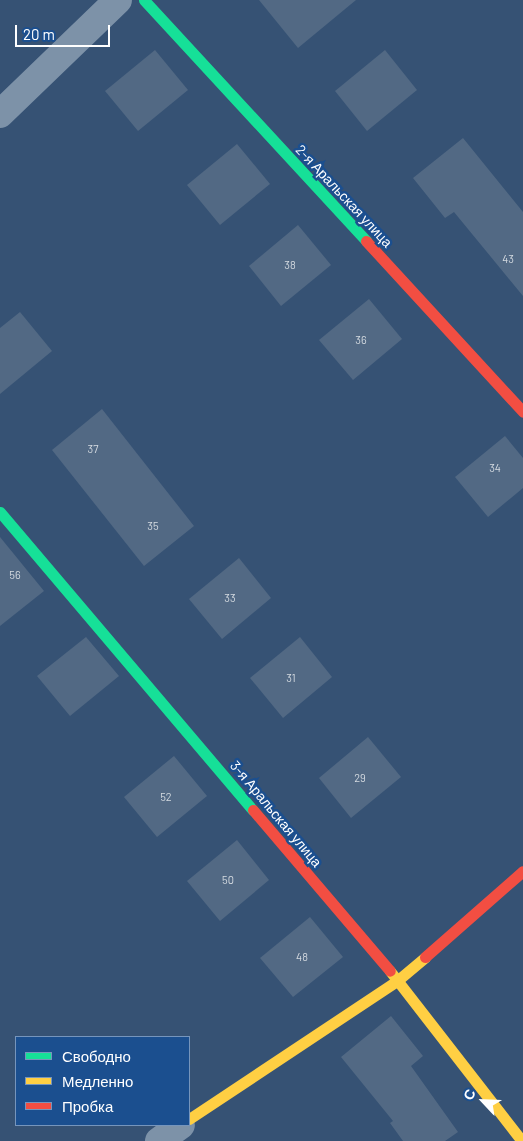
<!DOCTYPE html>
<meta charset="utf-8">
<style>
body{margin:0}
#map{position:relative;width:523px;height:1141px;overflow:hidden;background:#365274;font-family:Barlow,sans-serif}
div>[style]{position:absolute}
.building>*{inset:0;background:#526984}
.street>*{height:28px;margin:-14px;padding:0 14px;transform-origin:14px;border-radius:14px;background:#7d92a8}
.fast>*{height:11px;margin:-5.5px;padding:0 5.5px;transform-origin:5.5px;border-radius:5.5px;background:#16e098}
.slow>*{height:11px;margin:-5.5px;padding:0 5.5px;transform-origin:5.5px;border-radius:5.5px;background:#ffcf43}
.jam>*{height:11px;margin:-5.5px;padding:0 5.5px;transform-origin:5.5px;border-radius:5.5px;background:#f24e42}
span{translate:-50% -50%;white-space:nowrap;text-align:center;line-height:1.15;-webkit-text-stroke:5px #1b4f8f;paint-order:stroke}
.number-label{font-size:11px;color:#d4dae0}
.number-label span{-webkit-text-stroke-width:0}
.street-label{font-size:14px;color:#fff}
.legend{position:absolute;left:15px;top:1036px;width:175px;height:90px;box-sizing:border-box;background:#1b4f8f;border:1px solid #7695bc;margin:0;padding:6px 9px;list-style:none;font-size:15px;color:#fff}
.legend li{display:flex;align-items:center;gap:10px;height:25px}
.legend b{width:25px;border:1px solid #7695bc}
.north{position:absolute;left:458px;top:1076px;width:50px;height:50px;-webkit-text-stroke:4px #1b4f8f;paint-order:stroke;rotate:295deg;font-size:14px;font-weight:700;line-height:20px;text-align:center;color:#fff}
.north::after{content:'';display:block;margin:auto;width:18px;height:22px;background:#fff;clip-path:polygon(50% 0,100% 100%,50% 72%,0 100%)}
.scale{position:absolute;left:15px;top:25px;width:95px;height:22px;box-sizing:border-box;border:2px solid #fff;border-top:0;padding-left:6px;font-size:15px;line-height:18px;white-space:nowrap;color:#fff;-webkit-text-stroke:4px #1b4f8f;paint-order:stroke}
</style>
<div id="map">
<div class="building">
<i style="clip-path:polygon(259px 0,356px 0,298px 48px)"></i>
<i style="clip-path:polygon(155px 50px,188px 90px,138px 131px,105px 91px)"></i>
<i style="clip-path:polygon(385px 50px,417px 90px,367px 131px,335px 91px)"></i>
<i style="clip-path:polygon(463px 138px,523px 212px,523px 296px,454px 212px,445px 218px,413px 178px)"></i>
<i style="clip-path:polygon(237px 144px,270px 184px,220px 225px,187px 185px)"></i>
<i style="clip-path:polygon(298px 225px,331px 265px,281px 306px,249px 266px)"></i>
<i style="clip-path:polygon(369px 299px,402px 339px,353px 380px,319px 340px)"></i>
<i style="clip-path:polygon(20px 312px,52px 351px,0 394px,0 328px)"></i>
<i style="clip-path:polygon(102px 409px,194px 526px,144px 566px,52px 450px)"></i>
<i style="clip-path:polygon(505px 436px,523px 458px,523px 488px,488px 517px,455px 477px)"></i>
<i style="clip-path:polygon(0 537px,44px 591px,0 626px)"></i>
<i style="clip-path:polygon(239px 558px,271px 598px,222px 639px,189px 599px)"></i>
<i style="clip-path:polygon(86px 637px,119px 676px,70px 716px,37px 676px)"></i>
<i style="clip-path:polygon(300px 637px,332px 677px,283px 718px,250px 678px)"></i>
<i style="clip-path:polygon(368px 737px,401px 777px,351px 818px,319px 778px)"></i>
<i style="clip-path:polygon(174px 756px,207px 796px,157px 837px,124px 797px)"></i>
<i style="clip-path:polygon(237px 840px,269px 880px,220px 921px,187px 881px)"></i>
<i style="clip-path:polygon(310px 917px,343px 957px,293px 997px,260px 958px)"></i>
<i style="clip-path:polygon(391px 1016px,423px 1056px,411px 1066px,458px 1132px,445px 1141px,403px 1141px,390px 1123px,393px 1121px,341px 1057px)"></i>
</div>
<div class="street">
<i style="left:0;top:114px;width:164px;rotate:-44deg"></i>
<i style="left:159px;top:1141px;width:27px;rotate:-36deg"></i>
</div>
<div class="fast">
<i style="left:144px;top:0;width:328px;rotate:47.3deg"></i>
<i style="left:0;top:512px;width:391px;rotate:49.7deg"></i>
</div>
<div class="slow">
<i style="left:390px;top:971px;width:215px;rotate:52.2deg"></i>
<i style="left:189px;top:1119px;width:251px;rotate:-33.6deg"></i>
<i style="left:398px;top:980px;width:35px;rotate:-40deg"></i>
</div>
<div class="jam">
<i style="left:366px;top:241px;width:232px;rotate:47.4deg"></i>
<i style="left:253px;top:810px;width:211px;rotate:49.6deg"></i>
<i style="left:425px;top:957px;width:130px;rotate:-41.3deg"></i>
</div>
<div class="number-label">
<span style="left:508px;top:259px">43</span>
<span style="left:290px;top:265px">38</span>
<span style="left:361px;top:340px">36</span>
<span style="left:93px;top:449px">37</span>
<span style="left:495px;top:468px">34</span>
<span style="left:153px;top:526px">35</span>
<span style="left:15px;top:575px">56</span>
<span style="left:230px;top:598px">33</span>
<span style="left:291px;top:678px">31</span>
<span style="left:360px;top:778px">29</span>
<span style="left:166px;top:797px">52</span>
<span style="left:228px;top:880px">50</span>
<span style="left:302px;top:957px">48</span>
</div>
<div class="street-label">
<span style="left:344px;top:196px;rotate:47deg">2-я Аральская улица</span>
<span style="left:276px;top:814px;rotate:50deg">3-я Аральская улица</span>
</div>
<ul class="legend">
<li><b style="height:6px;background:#16e098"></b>Свободно</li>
<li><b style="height:6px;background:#ffcf43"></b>Медленно</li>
<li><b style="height:6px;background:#f24e42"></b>Пробка</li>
</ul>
<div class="north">С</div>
<div class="scale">20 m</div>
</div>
